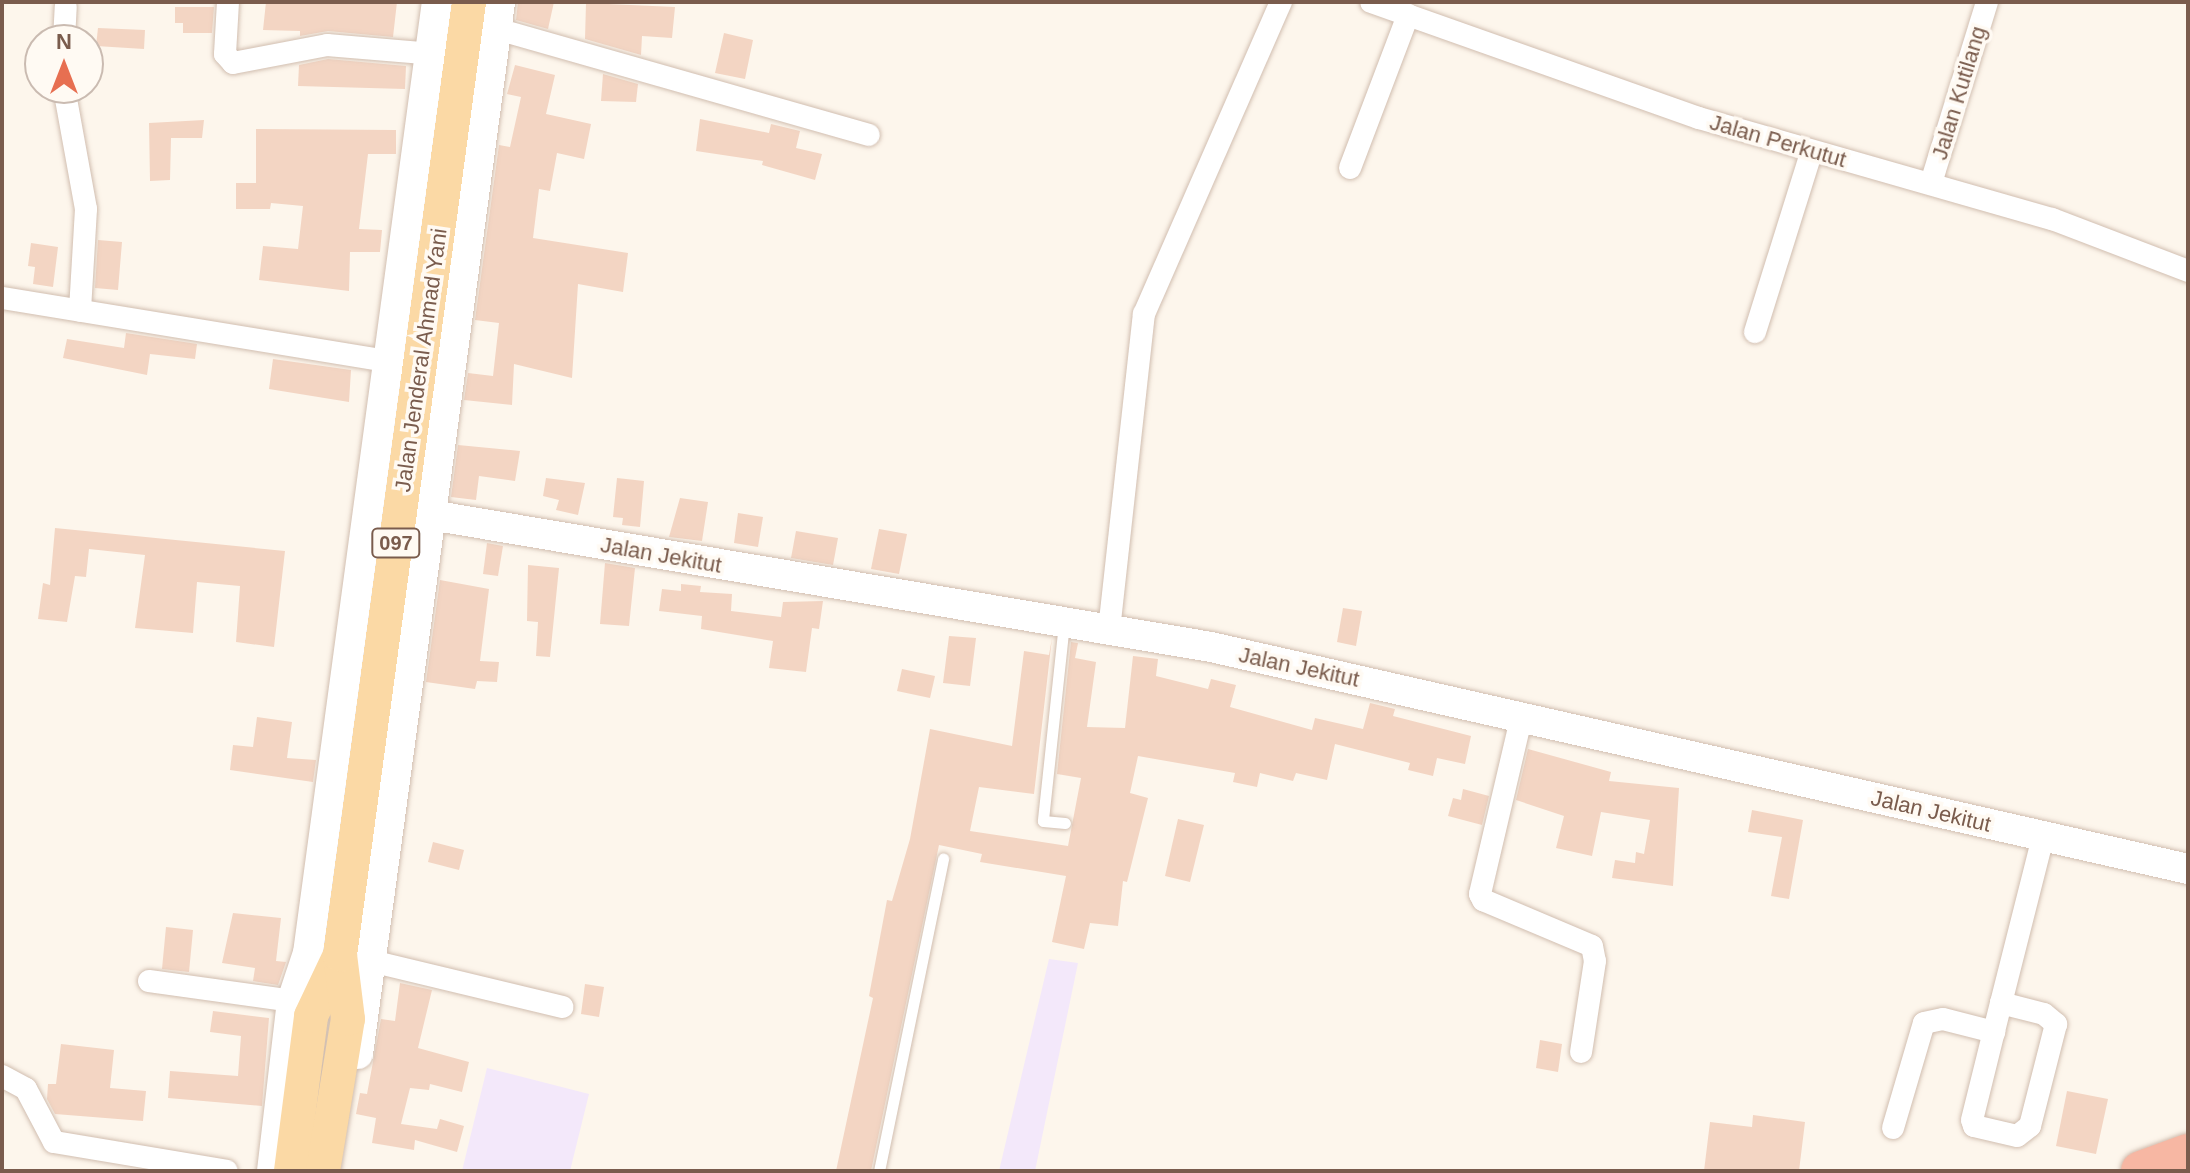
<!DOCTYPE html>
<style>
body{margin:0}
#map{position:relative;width:2190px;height:1173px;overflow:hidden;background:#fdf6ec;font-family:Arial,sans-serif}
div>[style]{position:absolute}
.education>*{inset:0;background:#f3e8fa}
.building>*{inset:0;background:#f3d5c3}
.roads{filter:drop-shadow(0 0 2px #d1beb0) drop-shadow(0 0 2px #d1beb0)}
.lane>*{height:11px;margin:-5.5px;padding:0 5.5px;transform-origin:5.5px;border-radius:5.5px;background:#fff}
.street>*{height:22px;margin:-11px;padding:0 11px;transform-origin:11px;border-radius:11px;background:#fff}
.secondary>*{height:30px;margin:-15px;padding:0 15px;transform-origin:15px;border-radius:15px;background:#fff}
.primary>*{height:34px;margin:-17px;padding:0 17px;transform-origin:17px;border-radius:17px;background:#fbd9a5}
.highway>*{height:40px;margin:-20px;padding:0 20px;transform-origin:20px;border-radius:20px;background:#f7b7a3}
span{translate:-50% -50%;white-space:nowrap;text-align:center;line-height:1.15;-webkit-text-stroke:7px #fffaf3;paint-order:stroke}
.shield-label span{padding:2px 6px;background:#fffaf3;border:2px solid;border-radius:6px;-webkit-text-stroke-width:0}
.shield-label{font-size:20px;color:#7a5c4d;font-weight:700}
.street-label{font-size:22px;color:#7a5c4d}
.frame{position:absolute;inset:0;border:4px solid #7a5c4d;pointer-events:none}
.north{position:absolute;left:24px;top:24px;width:80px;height:80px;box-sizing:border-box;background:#fffaf3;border:2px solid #cabbb1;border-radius:50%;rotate:0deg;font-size:22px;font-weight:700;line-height:32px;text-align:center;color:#7a5c4d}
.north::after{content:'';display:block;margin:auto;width:28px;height:36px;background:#e76f51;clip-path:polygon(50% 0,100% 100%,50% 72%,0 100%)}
</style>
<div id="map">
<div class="education">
<i style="clip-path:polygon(1049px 959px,1078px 963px,1035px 1171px,999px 1171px)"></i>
<i style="clip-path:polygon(487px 1068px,589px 1094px,570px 1171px,462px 1171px)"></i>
</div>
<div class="building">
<i style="clip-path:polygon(266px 2px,397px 2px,393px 37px,328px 31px,300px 36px,300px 31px,263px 30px)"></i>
<i style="clip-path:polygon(518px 2px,554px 2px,548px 29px,516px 20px)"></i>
<i style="clip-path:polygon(586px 3px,675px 7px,672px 38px,642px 36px,641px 55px,585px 39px)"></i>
<i style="clip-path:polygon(175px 7px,214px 7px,212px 33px,183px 33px,183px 23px,175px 23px)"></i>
<i style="clip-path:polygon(98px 28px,145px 30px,144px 49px,96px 46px)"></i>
<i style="clip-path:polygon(724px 33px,753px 40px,745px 79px,715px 73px)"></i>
<i style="clip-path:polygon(328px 59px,406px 66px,405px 89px,298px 86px,299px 65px)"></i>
<i style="clip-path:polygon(515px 65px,555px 75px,546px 114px,591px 124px,584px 159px,557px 153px,550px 191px,539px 189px,533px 238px,628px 253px,623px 292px,578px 284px,572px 378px,514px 364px,512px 405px,464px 400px,468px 373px,493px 376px,499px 323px,475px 320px,499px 145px,510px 147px,521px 97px,507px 94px)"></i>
<i style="clip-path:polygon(603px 74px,638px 84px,636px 102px,601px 101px)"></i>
<i style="clip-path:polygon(700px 119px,769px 133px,771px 124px,800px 131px,796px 148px,822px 154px,815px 180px,762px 165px,763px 161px,696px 151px)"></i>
<i style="clip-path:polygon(204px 120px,202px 138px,171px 138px,170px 180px,150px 181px,149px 123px)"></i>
<i style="clip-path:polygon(256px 129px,396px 130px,396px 154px,368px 154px,359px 229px,382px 230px,380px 252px,350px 252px,349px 291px,259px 280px,263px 246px,298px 249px,303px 206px,271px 203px,270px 209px,236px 209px,236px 183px,256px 183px)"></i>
<i style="clip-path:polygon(98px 240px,122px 242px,118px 290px,95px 288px)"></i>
<i style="clip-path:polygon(31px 243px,58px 247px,53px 287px,33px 284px,35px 267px,28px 266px)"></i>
<i style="clip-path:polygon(126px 333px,197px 344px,195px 359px,150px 354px,147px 375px,63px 358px,67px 339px,124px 348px)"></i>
<i style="clip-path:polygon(273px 359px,351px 370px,349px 402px,269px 389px)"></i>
<i style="clip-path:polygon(458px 445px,520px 451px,515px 481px,479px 476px,476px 500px,451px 497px)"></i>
<i style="clip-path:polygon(546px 478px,585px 483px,578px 515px,556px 510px,559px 500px,543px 496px)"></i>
<i style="clip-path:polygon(617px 478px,644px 481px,640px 527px,622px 525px,623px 518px,613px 517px)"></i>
<i style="clip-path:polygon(680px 498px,708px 502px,702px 541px,669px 537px)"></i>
<i style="clip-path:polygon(738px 513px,763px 517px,758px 547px,734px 543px)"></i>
<i style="clip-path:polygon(55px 528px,285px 551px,274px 647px,236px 642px,240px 586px,197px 582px,193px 633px,135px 628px,145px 555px,89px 549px,86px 577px,75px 576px,67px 622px,38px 619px,43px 583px,50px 585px)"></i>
<i style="clip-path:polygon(879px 529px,907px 534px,899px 574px,871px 569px)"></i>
<i style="clip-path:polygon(796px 531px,838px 538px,833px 565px,791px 558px)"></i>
<i style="clip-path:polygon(487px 543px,503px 546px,498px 576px,483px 574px)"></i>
<i style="clip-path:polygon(605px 563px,635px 568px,629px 626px,600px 624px)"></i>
<i style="clip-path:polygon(528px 565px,559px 568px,550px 657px,536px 656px,538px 622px,527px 621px)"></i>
<i style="clip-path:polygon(440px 580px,489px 589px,480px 661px,499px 662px,497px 682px,477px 681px,475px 689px,426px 682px)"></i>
<i style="clip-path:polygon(681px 584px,701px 586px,700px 592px,732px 594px,731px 611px,781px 617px,783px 602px,823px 601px,819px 629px,812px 628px,806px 672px,769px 668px,773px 641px,701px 629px,702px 616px,659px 611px,662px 589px,681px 591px)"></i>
<i style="clip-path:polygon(1343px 608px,1362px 611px,1356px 646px,1337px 642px)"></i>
<i style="clip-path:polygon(949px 636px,976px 638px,970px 686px,943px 683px)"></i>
<i style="clip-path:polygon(1052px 638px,1034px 794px,979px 787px,970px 831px,1068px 846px,1081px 778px,1057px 774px,1071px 642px,1078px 643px,1075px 658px,1096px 662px,1087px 727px,1125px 728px,1133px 656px,1158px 659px,1156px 676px,1208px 689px,1211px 679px,1236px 685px,1230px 707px,1312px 730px,1315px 718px,1363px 729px,1370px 703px,1395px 709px,1393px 716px,1471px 736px,1465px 764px,1437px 758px,1433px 776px,1408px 770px,1410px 763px,1335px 744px,1327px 780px,1296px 773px,1293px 781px,1260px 773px,1257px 787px,1233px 782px,1235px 773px,1138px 756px,1130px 793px,1148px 798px,1127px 882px,1123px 881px,1118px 926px,1090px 923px,1084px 949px,1052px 942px,1066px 876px,980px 862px,982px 854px,939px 845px,871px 1171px,836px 1171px,873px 998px,869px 996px,887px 900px,892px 901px,910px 839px,930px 729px,1012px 746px,1024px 651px,1049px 655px)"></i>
<i style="clip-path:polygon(902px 669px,935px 676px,930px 698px,897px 691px)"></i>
<i style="clip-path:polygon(257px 717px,292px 722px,287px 758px,316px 760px,313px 782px,230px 770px,233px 745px,253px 747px)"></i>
<i style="clip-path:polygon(1528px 749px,1611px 772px,1609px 781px,1679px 788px,1673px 886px,1612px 878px,1615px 860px,1635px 863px,1636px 852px,1644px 854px,1650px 820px,1601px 812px,1592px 856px,1556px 848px,1564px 816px,1516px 800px)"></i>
<i style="clip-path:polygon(1463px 789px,1489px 796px,1482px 825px,1448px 816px,1453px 798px,1461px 800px)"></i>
<i style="clip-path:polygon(1752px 810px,1803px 820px,1789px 899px,1771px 896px,1782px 837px,1748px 832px)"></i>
<i style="clip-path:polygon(1178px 819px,1204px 825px,1190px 882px,1165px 876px)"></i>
<i style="clip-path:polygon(433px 842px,464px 850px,459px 870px,428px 862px)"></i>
<i style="clip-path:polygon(233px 913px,281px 918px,276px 961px,286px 962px,278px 985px,253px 981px,255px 968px,222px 963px)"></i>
<i style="clip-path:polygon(166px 927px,193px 930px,189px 972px,162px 969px)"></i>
<i style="clip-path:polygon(400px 983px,432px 990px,418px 1048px,469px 1062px,462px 1092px,430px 1084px,429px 1090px,410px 1088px,401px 1124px,437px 1129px,440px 1119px,464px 1126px,457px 1152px,415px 1140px,414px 1150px,372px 1143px,376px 1118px,356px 1114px,360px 1093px,367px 1094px,381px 1019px,395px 1021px)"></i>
<i style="clip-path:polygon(585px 984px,604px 987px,599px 1017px,581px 1014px)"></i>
<i style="clip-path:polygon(213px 1011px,269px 1018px,262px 1106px,168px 1098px,170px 1071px,238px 1076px,241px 1036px,210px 1032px)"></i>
<i style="clip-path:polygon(1540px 1040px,1562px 1044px,1558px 1072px,1536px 1068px)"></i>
<i style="clip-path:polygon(61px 1044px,114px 1050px,110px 1088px,146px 1091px,143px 1121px,55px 1114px,47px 1099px,48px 1084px,56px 1084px)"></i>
<i style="clip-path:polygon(2067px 1091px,2108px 1099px,2096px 1154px,2056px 1146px)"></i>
<i style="clip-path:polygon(1753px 1115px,1805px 1122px,1799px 1171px,1704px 1171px,1710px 1122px,1752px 1127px)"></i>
</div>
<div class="roads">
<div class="lane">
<i style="left:1064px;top:623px;width:199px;rotate:96.1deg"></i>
<i style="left:1043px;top:821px;width:22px;rotate:5deg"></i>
<i style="left:879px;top:1171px;width:319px;rotate:-78.4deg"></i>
</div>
<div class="street">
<i style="left:228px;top:2px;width:52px;rotate:93.3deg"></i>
<i style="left:225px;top:54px;width:12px;rotate:48deg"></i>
<i style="left:233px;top:63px;width:96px;rotate:-10.8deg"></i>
<i style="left:327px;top:45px;width:118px;rotate:4.8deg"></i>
<i style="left:1371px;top:2px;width:348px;rotate:19.5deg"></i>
<i style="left:1699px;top:118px;width:367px;rotate:16deg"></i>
<i style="left:2052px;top:219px;width:146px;rotate:20.9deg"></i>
<i style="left:483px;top:25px;width:401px;rotate:15.9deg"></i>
<i style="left:64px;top:40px;width:33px;rotate:-87deg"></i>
<i style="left:64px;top:88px;width:123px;rotate:79.7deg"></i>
<i style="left:86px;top:209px;width:102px;rotate:93.4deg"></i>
<i style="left:1350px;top:168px;width:164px;rotate:-69.2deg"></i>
<i style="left:1931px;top:183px;width:189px;rotate:-72.8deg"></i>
<i style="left:2px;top:298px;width:406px;rotate:9.3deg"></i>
<i style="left:1755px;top:332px;width:188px;rotate:-72.6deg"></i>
<i style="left:1109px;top:630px;width:318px;rotate:-83.7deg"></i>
<i style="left:1144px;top:314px;width:341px;rotate:-66.3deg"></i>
<i style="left:1521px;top:719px;width:180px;rotate:103.2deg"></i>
<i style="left:1480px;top:894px;width:7px;rotate:63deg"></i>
<i style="left:1483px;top:900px;width:118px;rotate:22.9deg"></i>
<i style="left:1592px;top:946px;width:15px;rotate:79deg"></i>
<i style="left:1595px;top:961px;width:92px;rotate:98.7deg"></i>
<i style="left:371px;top:961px;width:197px;rotate:13.5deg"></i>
<i style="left:149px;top:981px;width:160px;rotate:7.9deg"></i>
<i style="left:2001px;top:1003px;width:44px;rotate:14.3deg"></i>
<i style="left:2044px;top:1014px;width:16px;rotate:40deg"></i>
<i style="left:2056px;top:1024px;width:105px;rotate:104.3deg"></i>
<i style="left:2030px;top:1126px;width:16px;rotate:142deg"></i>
<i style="left:2017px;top:1136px;width:44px;rotate:-166.9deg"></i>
<i style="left:1974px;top:1126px;width:6px;rotate:-108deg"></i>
<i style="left:1972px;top:1120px;width:121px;rotate:-76.1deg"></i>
<i style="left:2001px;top:1003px;width:171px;rotate:-75.8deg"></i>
<i style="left:2px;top:1076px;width:27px;rotate:28deg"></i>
<i style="left:26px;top:1089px;width:60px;rotate:62.2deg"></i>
<i style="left:54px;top:1142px;width:175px;rotate:9.5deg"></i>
<i style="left:1893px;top:1128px;width:109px;rotate:-73.6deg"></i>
<i style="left:1924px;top:1023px;width:19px;rotate:-12deg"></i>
<i style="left:1943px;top:1019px;width:53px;rotate:14.3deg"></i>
</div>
<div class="secondary">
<i style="left:401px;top:510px;width:822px;rotate:9.6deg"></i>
<i style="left:1211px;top:647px;width:1002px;rotate:12.8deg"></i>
<i style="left:358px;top:1054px;width:1062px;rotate:-82.31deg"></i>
<i style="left:272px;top:1171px;width:171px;rotate:-83.3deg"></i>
<i style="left:292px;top:1001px;width:51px;rotate:-71.6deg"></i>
<i style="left:308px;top:953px;width:960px;rotate:-82.28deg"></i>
</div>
<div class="primary">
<i style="left:291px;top:1171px;width:156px;rotate:-82.6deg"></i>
<i style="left:311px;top:1016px;width:68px;rotate:-64.6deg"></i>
<i style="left:323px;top:1171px;width:154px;rotate:-80.7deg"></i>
<i style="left:348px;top:1019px;width:64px;rotate:-97.1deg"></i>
<i style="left:340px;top:955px;width:962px;rotate:-82.29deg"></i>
</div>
<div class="highway">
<i style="left:2141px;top:1171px;width:50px;rotate:-19.9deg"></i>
</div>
</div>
<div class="shield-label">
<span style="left:396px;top:543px">097</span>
</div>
<div class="street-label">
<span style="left:1959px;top:93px;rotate:-73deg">Jalan Kutilang</span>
<span style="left:1778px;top:141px;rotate:16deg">Jalan Perkutut</span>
<span style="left:421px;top:360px;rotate:-82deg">Jalan Jenderal Ahmad Yani</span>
<span style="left:661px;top:555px;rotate:10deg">Jalan Jekitut</span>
<span style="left:1299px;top:667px;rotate:12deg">Jalan Jekitut</span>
<span style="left:1931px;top:811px;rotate:13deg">Jalan Jekitut</span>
</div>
<div class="frame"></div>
<div class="north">N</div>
</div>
